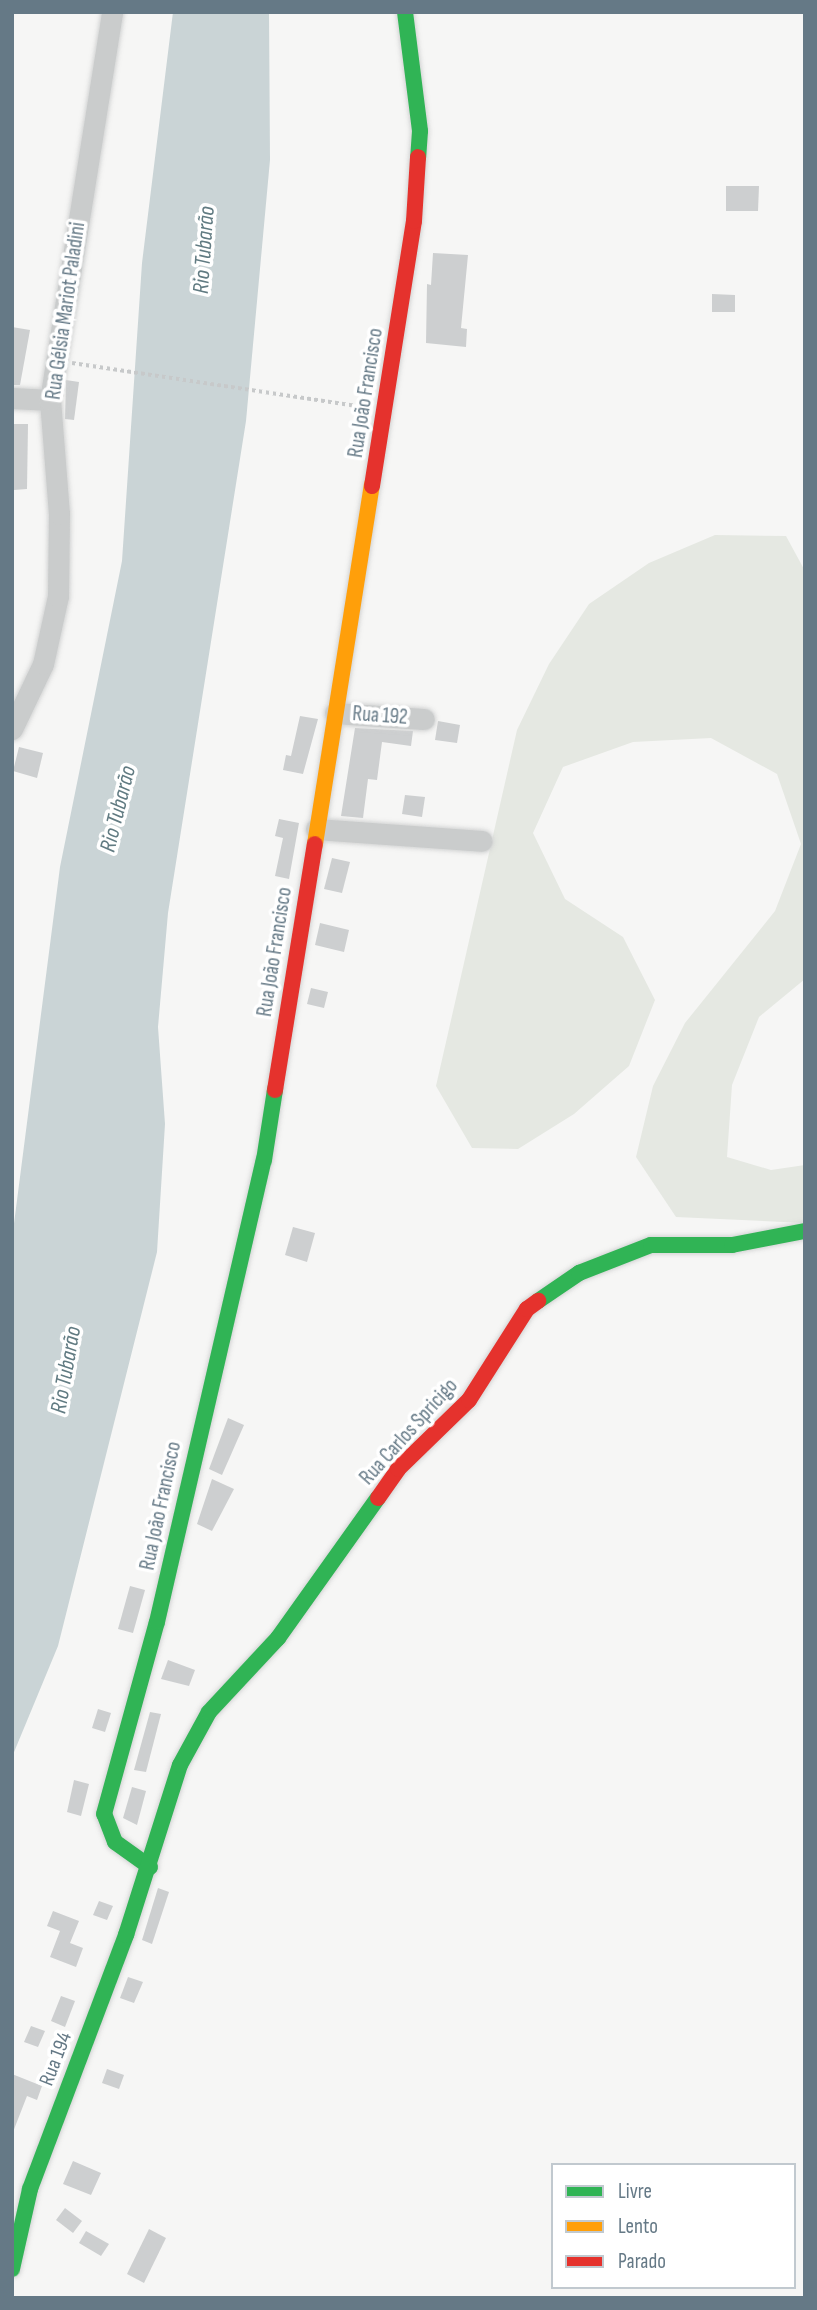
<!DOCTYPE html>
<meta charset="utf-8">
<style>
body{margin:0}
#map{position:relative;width:817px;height:2310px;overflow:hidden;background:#f6f6f5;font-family:"Sofia Sans Condensed",sans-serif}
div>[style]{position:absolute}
.green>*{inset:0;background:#e5e8e2}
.water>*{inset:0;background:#cad4d6}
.building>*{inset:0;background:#cdcfd0}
.path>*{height:3.5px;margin-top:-1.75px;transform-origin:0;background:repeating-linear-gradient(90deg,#c7c9ca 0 3.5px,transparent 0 7px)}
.roads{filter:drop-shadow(0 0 2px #d3d4d4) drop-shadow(0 0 2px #d3d4d4)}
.street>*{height:21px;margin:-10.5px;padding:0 10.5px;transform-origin:10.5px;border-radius:10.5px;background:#cacccc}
.fast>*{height:16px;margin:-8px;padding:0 8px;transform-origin:8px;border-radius:8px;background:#30b455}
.slow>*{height:16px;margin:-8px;padding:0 8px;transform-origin:8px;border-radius:8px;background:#ff9f0a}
.jam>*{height:16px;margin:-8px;padding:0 8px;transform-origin:8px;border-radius:8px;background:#e5322d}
span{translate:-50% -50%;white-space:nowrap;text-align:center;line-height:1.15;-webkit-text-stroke:7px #fff;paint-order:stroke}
.street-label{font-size:21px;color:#657986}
.water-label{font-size:23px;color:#617b82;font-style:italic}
.frame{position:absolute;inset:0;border:14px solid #657986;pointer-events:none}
.legend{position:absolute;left:551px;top:2163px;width:245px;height:126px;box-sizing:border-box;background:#fff;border:2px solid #c1c9cf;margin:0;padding:9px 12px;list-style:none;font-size:21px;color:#657986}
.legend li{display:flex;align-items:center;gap:14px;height:35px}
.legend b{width:35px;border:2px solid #c1c9cf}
</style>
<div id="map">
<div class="green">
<i style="clip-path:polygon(715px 535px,786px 536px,805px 571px,805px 979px,759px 1017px,732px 1085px,727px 1157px,771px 1170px,805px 1165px,805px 1223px,676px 1217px,636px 1157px,653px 1086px,685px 1023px,775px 911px,801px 844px,777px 774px,711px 738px,633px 742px,563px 767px,533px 833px,565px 899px,623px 937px,655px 1000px,629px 1066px,574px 1114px,518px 1149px,472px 1148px,436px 1086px,517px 730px,549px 664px,589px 604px,649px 563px)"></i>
</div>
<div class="water">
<i style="clip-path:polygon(173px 12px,269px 12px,270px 160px,246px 421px,168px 913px,158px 1027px,165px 1124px,157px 1252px,58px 1646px,12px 1757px,12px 1239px,60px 867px,122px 561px,142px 263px)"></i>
</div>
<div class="building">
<i style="clip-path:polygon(726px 186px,759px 186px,758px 211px,726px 211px)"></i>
<i style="clip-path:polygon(433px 253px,468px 255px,461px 328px,467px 329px,466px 347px,426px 343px,427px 284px,431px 285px)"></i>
<i style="clip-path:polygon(712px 294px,735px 295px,735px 312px,712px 312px)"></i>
<i style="clip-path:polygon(12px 327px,30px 330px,20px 385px,12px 385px)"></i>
<i style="clip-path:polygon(66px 380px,79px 382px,74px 420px,65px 419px)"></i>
<i style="clip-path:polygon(12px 424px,28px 424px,27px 489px,14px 490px,12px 485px)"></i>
<i style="clip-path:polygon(300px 716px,318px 719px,303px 774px,283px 770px,286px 755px,291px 756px)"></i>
<i style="clip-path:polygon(438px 721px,460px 725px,457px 743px,435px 740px)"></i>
<i style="clip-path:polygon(355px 728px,413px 731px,411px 746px,382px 742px,377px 780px,368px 779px,363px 818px,341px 816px)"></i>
<i style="clip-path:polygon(19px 747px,43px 753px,37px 778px,13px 771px)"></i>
<i style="clip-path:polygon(405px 795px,425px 797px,422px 817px,402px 814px)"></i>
<i style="clip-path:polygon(279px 819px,299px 823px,289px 879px,275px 876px,283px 838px,275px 836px)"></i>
<i style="clip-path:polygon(332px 858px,350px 862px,342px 893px,324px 889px)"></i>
<i style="clip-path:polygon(320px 923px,349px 930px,344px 952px,315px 945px)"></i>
<i style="clip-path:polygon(311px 988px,328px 992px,324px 1008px,307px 1004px)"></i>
<i style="clip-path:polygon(293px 1227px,315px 1233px,307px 1262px,285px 1255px)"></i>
<i style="clip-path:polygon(228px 1418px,244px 1425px,222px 1475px,209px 1469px)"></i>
<i style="clip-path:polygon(212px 1479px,234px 1489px,212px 1531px,197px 1524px)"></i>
<i style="clip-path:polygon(130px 1586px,145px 1590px,133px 1633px,118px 1629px)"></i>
<i style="clip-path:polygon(168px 1660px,195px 1670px,189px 1686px,161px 1679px)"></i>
<i style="clip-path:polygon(98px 1709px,111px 1713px,105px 1732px,92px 1728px)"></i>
<i style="clip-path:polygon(150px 1712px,161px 1714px,146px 1772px,134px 1770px)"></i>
<i style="clip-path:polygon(74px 1780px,89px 1784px,81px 1816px,67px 1812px)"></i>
<i style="clip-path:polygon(132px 1787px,146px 1791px,137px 1825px,123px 1818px)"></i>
<i style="clip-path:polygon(158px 1888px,169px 1892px,152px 1944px,142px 1940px)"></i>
<i style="clip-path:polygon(99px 1901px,113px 1906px,107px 1920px,93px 1915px)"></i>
<i style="clip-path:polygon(53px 1911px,79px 1921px,70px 1943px,83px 1948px,76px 1967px,50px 1957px,60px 1931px,47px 1926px)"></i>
<i style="clip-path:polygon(128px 1977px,143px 1982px,134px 2003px,120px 1998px)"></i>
<i style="clip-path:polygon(61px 1996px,75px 2001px,65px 2027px,51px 2021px)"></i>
<i style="clip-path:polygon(31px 2026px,45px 2031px,38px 2047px,24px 2042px)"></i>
<i style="clip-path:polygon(107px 2069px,124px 2075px,119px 2089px,102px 2083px)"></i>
<i style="clip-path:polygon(12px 2074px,42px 2086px,37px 2100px,27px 2096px,13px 2132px)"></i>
<i style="clip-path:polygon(73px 2161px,101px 2173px,91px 2195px,63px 2184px)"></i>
<i style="clip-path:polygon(65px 2208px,82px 2221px,73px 2233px,56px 2220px)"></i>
<i style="clip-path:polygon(149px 2229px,166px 2238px,144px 2283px,127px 2274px)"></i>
<i style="clip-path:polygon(86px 2231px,109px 2244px,101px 2256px,79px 2243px)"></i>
</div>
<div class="path">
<i style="left:72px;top:363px;width:293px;rotate:8.6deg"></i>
</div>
<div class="roads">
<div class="street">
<i style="left:12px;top:398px;width:38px;rotate:3deg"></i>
<i style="left:335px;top:713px;width:89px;rotate:3.9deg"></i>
<i style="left:12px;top:729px;width:72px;rotate:-64.5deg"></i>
<i style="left:43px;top:664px;width:70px;rotate:-77.6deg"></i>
<i style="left:58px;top:596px;width:82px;rotate:-89.3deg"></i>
<i style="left:59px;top:514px;width:114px;rotate:-94.5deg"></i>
<i style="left:50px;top:400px;width:393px;rotate:-80.9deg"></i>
<i style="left:316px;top:829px;width:166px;rotate:4.1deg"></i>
</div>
<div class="fast">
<i style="left:405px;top:12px;width:120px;rotate:82.8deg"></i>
<i style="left:420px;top:131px;width:26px;rotate:94deg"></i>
<i style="left:538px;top:1301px;width:50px;rotate:-34.3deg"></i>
<i style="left:579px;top:1273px;width:77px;rotate:-21.3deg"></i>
<i style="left:651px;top:1245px;width:81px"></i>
<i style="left:732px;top:1245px;width:74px;rotate:-10.9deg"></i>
<i style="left:150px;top:1867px;width:43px;rotate:-144.5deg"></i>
<i style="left:115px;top:1842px;width:30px;rotate:-111deg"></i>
<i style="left:104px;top:1814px;width:199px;rotate:-74.6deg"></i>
<i style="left:157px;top:1622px;width:474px;rotate:-77deg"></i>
<i style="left:264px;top:1160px;width:71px;rotate:-81.1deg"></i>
<i style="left:12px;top:2269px;width:82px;rotate:-77.3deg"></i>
<i style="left:30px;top:2189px;width:272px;rotate:-69.3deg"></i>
<i style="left:126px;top:1935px;width:178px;rotate:-72.4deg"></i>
<i style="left:180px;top:1765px;width:60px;rotate:-61.3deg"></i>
<i style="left:209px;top:1712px;width:101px;rotate:-47deg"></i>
<i style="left:278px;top:1638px;width:172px;rotate:-54.5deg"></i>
</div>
<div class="slow">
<i style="left:315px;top:844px;width:363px;rotate:-81deg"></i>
</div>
<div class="jam">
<i style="left:372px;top:486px;width:268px;rotate:-81deg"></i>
<i style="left:414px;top:221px;width:64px;rotate:-86.4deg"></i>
<i style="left:275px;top:1090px;width:249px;rotate:-80.8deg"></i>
<i style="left:378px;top:1498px;width:35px;rotate:-55deg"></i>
<i style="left:398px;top:1469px;width:99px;rotate:-44.2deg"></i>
<i style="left:469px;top:1400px;width:108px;rotate:-57.5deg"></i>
<i style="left:527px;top:1309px;width:14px;rotate:-36deg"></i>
</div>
</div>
<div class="street-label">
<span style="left:66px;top:311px;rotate:-82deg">Rua Gélsia Mariot Paladini</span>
<span style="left:366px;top:393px;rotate:-81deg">Rua João Francisco</span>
<span style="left:380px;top:716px;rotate:4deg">Rua 192</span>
<span style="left:275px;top:952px;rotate:-81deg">Rua João Francisco</span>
<span style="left:409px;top:1432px;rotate:-48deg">Rua Carlos Spricigo</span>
<span style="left:161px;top:1506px;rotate:-78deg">Rua João Francisco</span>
<span style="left:56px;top:2059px;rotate:-69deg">Rua 194</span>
</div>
<div class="water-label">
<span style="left:204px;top:250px;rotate:-86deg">Rio Tubarão</span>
<span style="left:118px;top:809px;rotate:-76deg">Rio Tubarão</span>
<span style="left:66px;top:1370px;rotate:-80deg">Rio Tubarão</span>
</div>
<div class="frame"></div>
<ul class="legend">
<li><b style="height:9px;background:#30b455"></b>Livre</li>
<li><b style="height:9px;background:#ff9f0a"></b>Lento</li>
<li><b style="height:9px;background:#e5322d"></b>Parado</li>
</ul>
</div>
